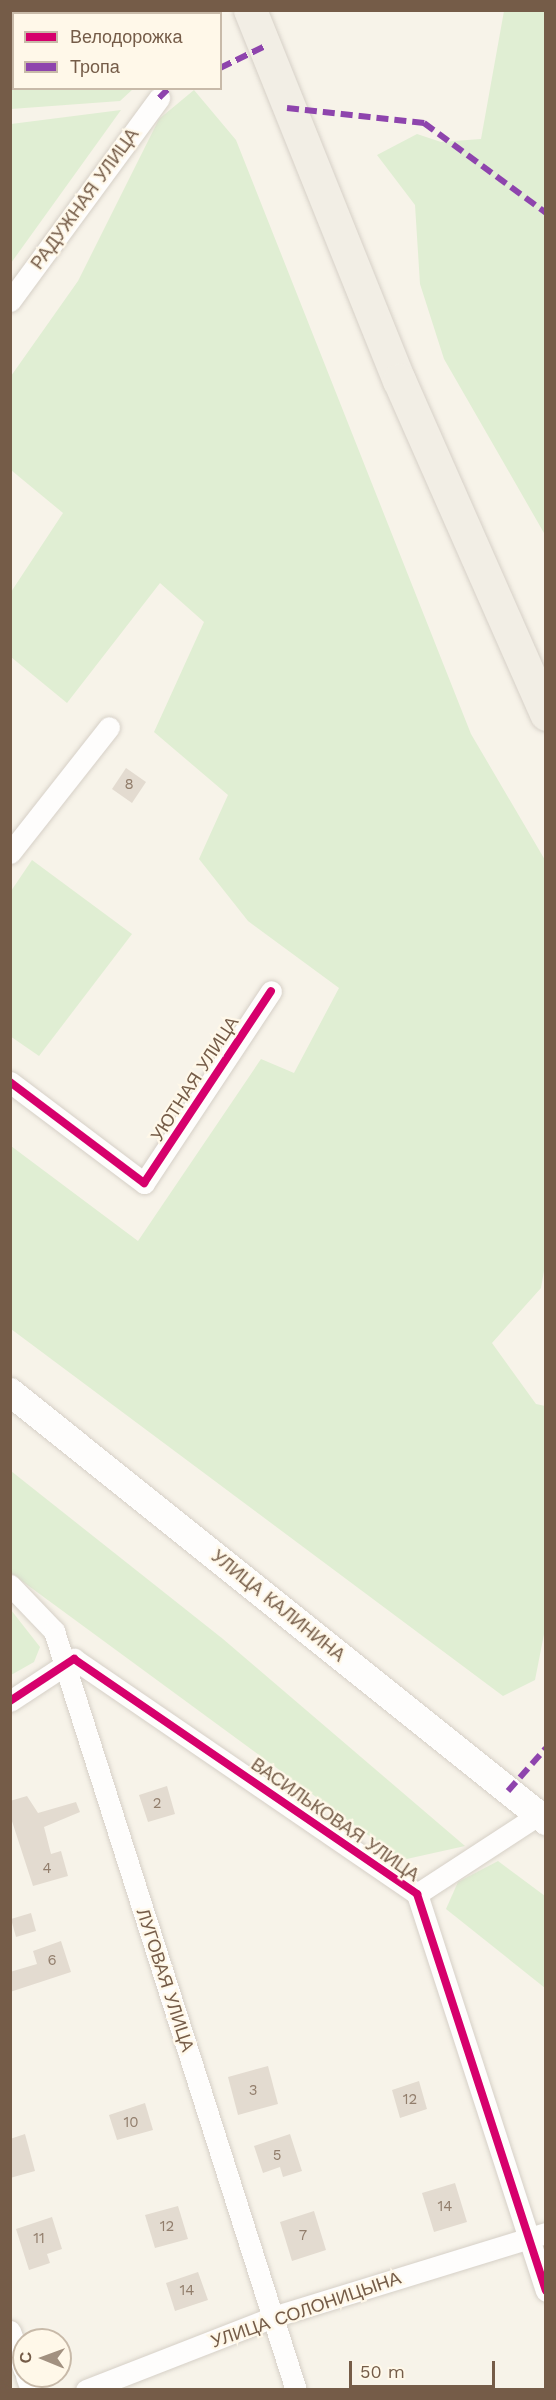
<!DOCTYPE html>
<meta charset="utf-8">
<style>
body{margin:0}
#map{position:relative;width:556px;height:2400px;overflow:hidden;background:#f7f3e9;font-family:"Work Sans",sans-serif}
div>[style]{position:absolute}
.green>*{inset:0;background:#e0eed3}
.building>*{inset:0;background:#e3dbd0}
.roads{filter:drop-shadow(0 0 2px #d6d0c7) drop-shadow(0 0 2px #d6d0c7)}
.minor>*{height:21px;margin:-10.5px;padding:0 10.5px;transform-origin:10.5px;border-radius:10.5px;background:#fefdfc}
.secondary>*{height:28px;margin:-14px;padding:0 14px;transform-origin:14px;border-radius:14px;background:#fefdfc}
.primary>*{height:33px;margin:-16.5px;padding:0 16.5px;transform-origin:16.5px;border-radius:16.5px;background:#f2eee5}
.quiet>*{height:6px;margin-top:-3px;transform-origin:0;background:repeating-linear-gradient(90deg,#8e44ad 0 12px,transparent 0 18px)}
.cycleway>*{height:8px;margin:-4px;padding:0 4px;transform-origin:4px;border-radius:4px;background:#d6006c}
span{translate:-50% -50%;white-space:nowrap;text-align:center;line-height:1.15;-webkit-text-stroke:4.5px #fff8e9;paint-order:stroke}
.number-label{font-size:15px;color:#927e6c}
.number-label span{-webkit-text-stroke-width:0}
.street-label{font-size:18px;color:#755c48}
.frame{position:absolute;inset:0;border:12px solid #755c48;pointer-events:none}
.legend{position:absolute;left:12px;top:12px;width:210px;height:78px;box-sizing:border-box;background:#fff8e9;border:2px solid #c8baa9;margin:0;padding:8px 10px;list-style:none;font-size:18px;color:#755c48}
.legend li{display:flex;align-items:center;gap:12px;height:30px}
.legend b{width:30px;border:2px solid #c8baa9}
.north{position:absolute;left:12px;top:2328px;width:60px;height:60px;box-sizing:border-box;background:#fff8e9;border:2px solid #c8baa9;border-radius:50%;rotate:271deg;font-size:16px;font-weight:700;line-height:24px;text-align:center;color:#755c48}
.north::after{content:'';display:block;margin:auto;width:21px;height:27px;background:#a29180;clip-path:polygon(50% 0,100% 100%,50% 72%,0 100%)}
.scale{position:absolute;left:349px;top:2361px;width:146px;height:27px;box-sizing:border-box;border:3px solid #755c48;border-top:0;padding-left:8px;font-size:18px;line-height:21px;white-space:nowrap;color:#755c48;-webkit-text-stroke:4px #fff8e9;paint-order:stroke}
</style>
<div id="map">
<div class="green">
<i style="clip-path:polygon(75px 11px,79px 13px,14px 14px,14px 88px,133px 89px,120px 101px,11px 109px,11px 11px)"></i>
<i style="clip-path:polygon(504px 11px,545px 11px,544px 533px,444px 359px,420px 284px,415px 205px,377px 155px,417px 134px,441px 142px,481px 139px)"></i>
<i style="clip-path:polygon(194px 90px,236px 140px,471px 734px,545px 860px,545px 1265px,541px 1288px,492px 1343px,536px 1404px,545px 1406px,545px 1629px,535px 1680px,503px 1696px,11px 1329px,11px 1146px,138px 1241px,261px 1059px,294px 1073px,339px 988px,248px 921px,199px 859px,228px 795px,154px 732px,204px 622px,160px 583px,67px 703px,11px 657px,11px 592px,63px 513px,11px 470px,11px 376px,78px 281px,159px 119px)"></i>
<i style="clip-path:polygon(121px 110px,11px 263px,11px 124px)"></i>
<i style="clip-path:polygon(32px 860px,132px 934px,39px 1056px,10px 1036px,11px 891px)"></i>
<i style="clip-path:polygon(11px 1471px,223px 1639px,465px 1846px,402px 1860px,11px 1573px)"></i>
<i style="clip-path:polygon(11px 1610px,40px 1647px,34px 1662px,11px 1675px)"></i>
<i style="clip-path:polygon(498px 1861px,545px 1896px,545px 1988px,446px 1909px,458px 1882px)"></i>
</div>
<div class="building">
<i style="clip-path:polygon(126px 768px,146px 782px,132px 803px,112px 789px)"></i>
<i style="clip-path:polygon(167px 1786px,175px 1814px,148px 1822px,139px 1795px)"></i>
<i style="clip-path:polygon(27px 1796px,38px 1813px,76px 1802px,80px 1812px,44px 1827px,51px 1854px,61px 1851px,68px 1876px,33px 1886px,10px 1815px,10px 1801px)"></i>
<i style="clip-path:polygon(31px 1913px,36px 1931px,16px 1937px,11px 1919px)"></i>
<i style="clip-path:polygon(61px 1941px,71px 1972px,10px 1992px,10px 1972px,37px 1964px,33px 1951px)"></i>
<i style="clip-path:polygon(268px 2066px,278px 2104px,238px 2115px,228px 2077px)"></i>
<i style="clip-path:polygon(419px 2081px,427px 2109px,400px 2118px,392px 2090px)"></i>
<i style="clip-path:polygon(145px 2103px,153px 2130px,117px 2140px,109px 2115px)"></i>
<i style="clip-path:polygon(25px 2134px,35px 2171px,10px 2178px,10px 2139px)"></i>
<i style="clip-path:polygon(290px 2134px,302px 2171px,283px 2177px,280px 2167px,263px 2173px,254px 2146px)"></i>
<i style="clip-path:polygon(455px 2183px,467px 2222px,434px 2232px,422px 2193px)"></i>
<i style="clip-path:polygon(178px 2206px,188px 2239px,155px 2248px,145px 2215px)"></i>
<i style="clip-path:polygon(314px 2211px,326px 2250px,292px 2261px,280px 2222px)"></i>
<i style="clip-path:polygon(52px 2217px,62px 2249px,47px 2254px,50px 2263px,29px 2270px,16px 2229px)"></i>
<i style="clip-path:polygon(198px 2272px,208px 2300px,175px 2311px,166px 2283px)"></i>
</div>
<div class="roads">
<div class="minor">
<i style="left:10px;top:301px;width:252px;rotate:-53.7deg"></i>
<i style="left:10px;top:853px;width:160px;rotate:-51.8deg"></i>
<i style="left:10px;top:1082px;width:168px;rotate:37deg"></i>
<i style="left:144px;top:1183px;width:230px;rotate:-56.5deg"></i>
<i style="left:10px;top:1585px;width:64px;rotate:46.3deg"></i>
<i style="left:54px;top:1631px;width:797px;rotate:72.32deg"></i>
<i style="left:10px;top:1701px;width:77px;rotate:-33.3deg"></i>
<i style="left:74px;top:1659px;width:416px;rotate:34.4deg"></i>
<i style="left:417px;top:1894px;width:417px;rotate:72deg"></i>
<i style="left:417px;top:1894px;width:145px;rotate:-33.1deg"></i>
<i style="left:10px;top:2331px;width:41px;rotate:70.3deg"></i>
<i style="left:26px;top:2376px;width:15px;rotate:70deg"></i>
<i style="left:86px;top:2390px;width:201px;rotate:-21.3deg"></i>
<i style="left:273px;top:2317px;width:286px;rotate:-17.1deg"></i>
</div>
<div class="secondary">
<i style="left:10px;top:1392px;width:687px;rotate:38.67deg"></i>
</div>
<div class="primary">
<i style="left:250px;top:10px;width:399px;rotate:68.1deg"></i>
<i style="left:399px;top:380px;width:365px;rotate:66.2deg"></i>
</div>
</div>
<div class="quiet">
<i style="left:123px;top:10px;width:6px;rotate:45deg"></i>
<i style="left:220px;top:68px;width:48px;rotate:-26deg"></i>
<i style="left:159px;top:98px;width:14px;rotate:-45deg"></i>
<i style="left:287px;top:108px;width:138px;rotate:6.2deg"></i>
<i style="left:424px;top:123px;width:152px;rotate:36.4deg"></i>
<i style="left:508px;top:1791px;width:57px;rotate:-48.5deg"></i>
</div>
<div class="cycleway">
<i style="left:10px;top:1082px;width:168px;rotate:37deg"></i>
<i style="left:144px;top:1183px;width:230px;rotate:-56.5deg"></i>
<i style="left:10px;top:1701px;width:77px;rotate:-33.3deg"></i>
<i style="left:74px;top:1659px;width:416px;rotate:34.4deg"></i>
<i style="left:417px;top:1894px;width:417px;rotate:72deg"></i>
</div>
<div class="number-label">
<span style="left:129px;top:785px">8</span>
<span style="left:157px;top:1804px">2</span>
<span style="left:47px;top:1869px">4</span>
<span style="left:52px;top:1961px">6</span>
<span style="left:253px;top:2091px">3</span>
<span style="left:410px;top:2100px">12</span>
<span style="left:131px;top:2123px">10</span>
<span style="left:277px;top:2156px">5</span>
<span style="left:445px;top:2207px">14</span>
<span style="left:167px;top:2227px">12</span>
<span style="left:303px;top:2236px">7</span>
<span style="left:39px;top:2239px">11</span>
<span style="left:187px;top:2291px">14</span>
</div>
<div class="street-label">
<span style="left:85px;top:199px;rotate:-54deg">РАДУЖНАЯ УЛИЦА</span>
<span style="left:195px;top:1079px;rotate:-57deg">УЮТНАЯ УЛИЦА</span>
<span style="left:278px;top:1606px;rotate:39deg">УЛИЦА КАЛИНИНА</span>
<span style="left:335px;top:1820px;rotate:35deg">ВАСИЛЬКОВАЯ УЛИЦА</span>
<span style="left:165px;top:1980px;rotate:72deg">ЛУГОВАЯ УЛИЦА</span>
<span style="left:306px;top:2310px;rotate:-19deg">УЛИЦА СОЛОНИЦЫНА</span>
</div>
<div class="frame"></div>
<ul class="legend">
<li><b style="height:8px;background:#d6006c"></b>Велодорожка</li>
<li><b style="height:8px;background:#8e44ad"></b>Тропа</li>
</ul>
<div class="north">С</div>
<div class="scale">50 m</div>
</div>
